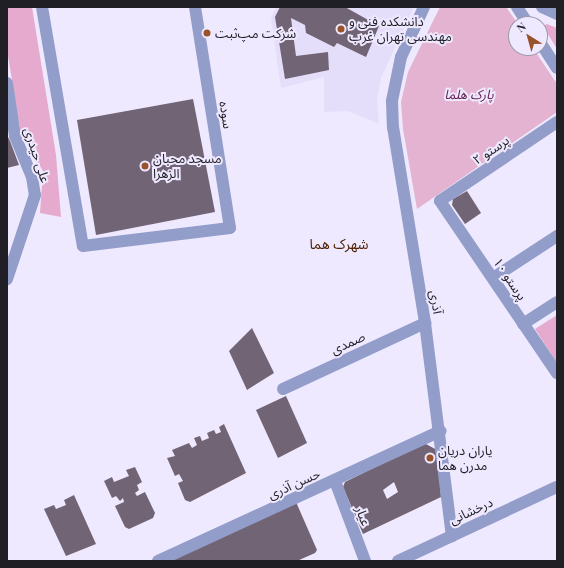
<!DOCTYPE html>
<meta charset="utf-8">
<style>
body{margin:0}
#map{position:relative;width:564px;height:568px;overflow:hidden;background:#eee9ff;font-family:"Playfair Display","Noto Sans Arabic",serif}
div>[style]{position:absolute}
.built>*{inset:0;background:#e5defb}
.green>*{inset:0;background:#e4b3d1}
.forest>*{inset:0;background:#e6aacf}
.building>*{inset:0;background:#716475}
.minor>*{height:12px;margin:-6px;padding:0 6px;transform-origin:6px;border-radius:6px;background:#939dc9}
.dots>*{width:11px;height:11px;translate:-50% -50%;box-sizing:border-box;border:2px solid #eee9ff;border-radius:50%}
span{translate:-50% -50%;white-space:nowrap;text-align:center;line-height:1.15;-webkit-text-stroke:4px #eee9ff;paint-order:stroke}
.poi-label{font-size:13px;color:#211f26}
.left{translate:0 -50%;text-align:left}
.park-label{font-size:13px;color:#621e4e;font-style:italic}
.street-label{font-size:13px;color:#211f26}
.neighbourhood-label{font-size:14px;color:#4f2103}
.frame{position:absolute;inset:0;border:8px solid #211f26;pointer-events:none}
.north{position:absolute;left:508px;top:16px;width:40px;height:40px;box-sizing:border-box;background:#eee9ff;border:1px solid #9c98a8;border-radius:50%;rotate:323deg;font-size:11px;font-weight:700;line-height:16px;text-align:center;color:#211f26}
.north::after{content:'';display:block;margin:auto;width:14px;height:18px;background:#99522a;clip-path:polygon(50% 0,100% 100%,50% 72%,0 100%)}
</style>
<div id="map">
<div class="built">
<i style="clip-path:polygon(276px 7px,414px 7px,381px 78px,377px 100px,379px 124px,348px 111px,324px 112px,324px 77px,281px 88px,271px 18px)"></i>
</div>
<div class="green">
<i style="clip-path:polygon(440px 7px,506px 7px,518px 24px,516px 48px,533px 48px,557px 84px,557px 112px,417px 209px,403px 129px,401px 102px,408px 72px)"></i>
</div>
<div class="forest">
<i style="clip-path:polygon(7px 7px,32px 7px,56px 155px,61px 217px,40px 213px,43px 171px,21px 134px,7px 50px)"></i>
<i style="clip-path:polygon(547px 24px,557px 28px,557px 49px,543px 26px)"></i>
<i style="clip-path:polygon(557px 315px,557px 363px,535px 329px)"></i>
</div>
<div class="building">
<i style="clip-path:polygon(280px 7px,345px 7px,379px 26px,366px 57px,337px 43px,334px 47px,306px 33px,305px 25px,291px 18px,296px 56px,328px 52px,329px 70px,285px 79px,275px 17px)"></i>
<i style="clip-path:polygon(193px 99px,215px 212px,96px 235px,77px 120px)"></i>
<i style="clip-path:polygon(7px 135px,10px 141px,19px 165px,7px 168px)"></i>
<i style="clip-path:polygon(467px 191px,481px 213px,465px 224px,452px 205px,453px 199px)"></i>
<i style="clip-path:polygon(252px 328px,274px 373px,247px 390px,229px 351px)"></i>
<i style="clip-path:polygon(286px 396px,307px 443px,278px 458px,256px 410px)"></i>
<i style="clip-path:polygon(224px 424px,246px 473px,190px 502px,185px 500px,178px 483px,183px 481px,179px 474px,175px 476px,167px 458px,175px 456px,172px 450px,189px 443px,192px 448px,197px 445px,194px 438px,200px 436px,202px 441px,209px 438px,207px 433px,214px 430px,216px 434px,221px 432px,219px 427px)"></i>
<i style="clip-path:polygon(evenodd,424px 443px,437px 450px,441px 497px,363px 534px,343px 487px,345px 482px,424px 443px,394px 482px,398px 492px,387px 499px,383px 490px,394px 482px)"></i>
<i style="clip-path:polygon(135px 467px,142px 482px,137px 485px,139px 490px,135px 493px,137px 496px,145px 492px,155px 513px,153px 518px,129px 529px,125px 527px,115px 506px,124px 502px,123px 498px,120px 501px,116px 496px,112px 498px,104px 481px,112px 477px,114px 482px,129px 476px,126px 470px)"></i>
<i style="clip-path:polygon(74px 495px,96px 544px,66px 556px,44px 509px,54px 505px,56px 509px,66px 505px,64px 500px)"></i>
<i style="clip-path:polygon(296px 502px,317px 550px,315px 553px,297px 561px,169px 561px)"></i>
</div>
<div class="minor">
<i style="left:42px;top:7px;width:242px;rotate:80.3deg"></i>
<i style="left:83px;top:246px;width:148px;rotate:-7deg"></i>
<i style="left:230px;top:228px;width:224px;rotate:-99deg"></i>
<i style="left:424px;top:7px;width:55px;rotate:114.7deg"></i>
<i style="left:401px;top:57px;width:45px;rotate:101.6deg"></i>
<i style="left:392px;top:101px;width:26px;rotate:88deg"></i>
<i style="left:393px;top:127px;width:199px;rotate:80.7deg"></i>
<i style="left:425px;top:323px;width:215px;rotate:82.8deg"></i>
<i style="left:517px;top:7px;width:20px;rotate:57deg"></i>
<i style="left:542px;top:7px;width:17px;rotate:25deg"></i>
<i style="left:540px;top:42px;width:31px;rotate:57deg"></i>
<i style="left:7px;top:83px;width:54px;rotate:81.4deg"></i>
<i style="left:15px;top:136px;width:44px;rotate:67.5deg"></i>
<i style="left:32px;top:177px;width:18px;rotate:81deg"></i>
<i style="left:35px;top:195px;width:89px;rotate:108.4deg"></i>
<i style="left:557px;top:122px;width:141px;rotate:146deg"></i>
<i style="left:440px;top:201px;width:208px;rotate:55.8deg"></i>
<i style="left:493px;top:278px;width:77px;rotate:-33.3deg"></i>
<i style="left:523px;top:324px;width:40px;rotate:-32.9deg"></i>
<i style="left:283px;top:389px;width:157px;rotate:-24.9deg"></i>
<i style="left:335px;top:481px;width:85px;rotate:69.4deg"></i>
<i style="left:158px;top:561px;width:311px;rotate:-24.7deg"></i>
<i style="left:398px;top:561px;width:175px;rotate:-25deg"></i>
</div>
<div class="dots">
<i style="left:341px;top:29px;background:#99522a"></i>
<i style="left:207px;top:33px;background:#99522a"></i>
<i style="left:145px;top:166px;background:#99522a"></i>
<i style="left:430px;top:458px;background:#99522a"></i>
</div>
<div class="poi-label">
<span class="left" style="left:349px;top:29px">دانشکده فنی و<br>مهندسی تهران غرب</span>
<span class="left" style="left:215px;top:33px">شرکت مپ‌ثبت</span>
<span class="left" style="left:153px;top:166px">مسجد محبان<br>الزهرا</span>
<span class="left" style="left:438px;top:458px">یاران دریان<br>مدرن هما</span>
</div>
<div class="park-label">
<span style="left:469px;top:94px">پارک هلما</span>
</div>
<div class="street-label">
<span style="left:226px;top:115px;rotate:81deg">سوده</span>
<span style="left:491px;top:150px;rotate:-34deg">پرستو ۲</span>
<span style="left:37px;top:155px;rotate:72deg">علی حیدری</span>
<span style="left:510px;top:279px;rotate:56deg">پرستو ۱۰</span>
<span style="left:436px;top:302px;rotate:81deg">آذری</span>
<span style="left:348px;top:343px;rotate:-25deg">صمدی</span>
<span style="left:294px;top:484px;rotate:-24deg">حسن آذری</span>
<span style="left:471px;top:511px;rotate:-25deg">درخشانی</span>
<span style="left:363px;top:516px;rotate:70deg">عیار</span>
</div>
<div class="neighbourhood-label">
<span style="left:339px;top:244px">شهرک هما</span>
</div>
<div class="frame"></div>
<div class="north">N</div>
</div>
